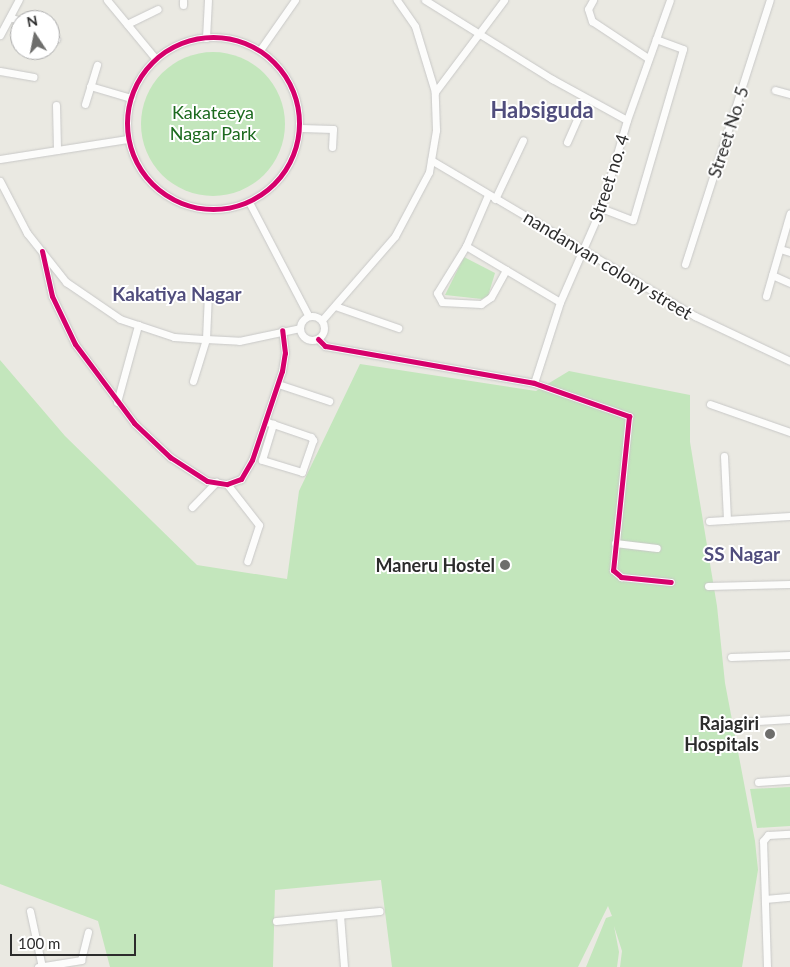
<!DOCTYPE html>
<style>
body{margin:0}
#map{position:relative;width:790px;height:967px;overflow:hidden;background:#eae9e2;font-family:Lato,sans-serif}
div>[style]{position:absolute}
.green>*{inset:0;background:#c3e6bc}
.round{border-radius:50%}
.roads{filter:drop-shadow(0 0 1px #c8c8c7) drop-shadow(0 0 1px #c8c8c7)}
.street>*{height:7px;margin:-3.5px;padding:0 3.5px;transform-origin:3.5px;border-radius:3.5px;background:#fcfcfb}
.street>.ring{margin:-3.5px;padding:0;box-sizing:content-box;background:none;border:7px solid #fcfcfb;border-radius:50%}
.cycleway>*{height:5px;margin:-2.5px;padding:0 2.5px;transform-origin:2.5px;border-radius:2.5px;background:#d6006c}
.cycleway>.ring{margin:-2.5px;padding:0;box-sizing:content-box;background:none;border:5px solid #d6006c;border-radius:50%}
.dots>*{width:14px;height:14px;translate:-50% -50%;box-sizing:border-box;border:2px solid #fff;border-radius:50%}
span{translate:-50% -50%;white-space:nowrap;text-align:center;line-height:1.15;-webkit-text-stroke:4px #fff;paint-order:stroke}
.park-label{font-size:18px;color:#1c6a1e}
.street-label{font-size:18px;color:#2c2c2c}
.poi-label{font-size:18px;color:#2c2c2c;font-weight:700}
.right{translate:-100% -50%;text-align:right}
.neighbourhood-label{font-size:19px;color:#504d7d;font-weight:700}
.district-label{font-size:22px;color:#504d7d;font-weight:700}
.north{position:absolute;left:10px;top:10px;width:50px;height:50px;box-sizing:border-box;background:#fff;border:1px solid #ababab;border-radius:50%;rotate:349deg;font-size:14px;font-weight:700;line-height:20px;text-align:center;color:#2c2c2c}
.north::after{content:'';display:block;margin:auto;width:18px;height:22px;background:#6e6e6c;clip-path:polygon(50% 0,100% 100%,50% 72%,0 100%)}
.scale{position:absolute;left:10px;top:934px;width:126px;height:22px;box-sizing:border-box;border:2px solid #2c2c2c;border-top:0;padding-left:6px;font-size:15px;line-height:18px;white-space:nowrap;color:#2c2c2c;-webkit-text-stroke:4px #fff;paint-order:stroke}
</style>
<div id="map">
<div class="green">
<i class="round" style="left:141px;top:52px;width:144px;height:144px"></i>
<i style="clip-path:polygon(464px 257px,495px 273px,488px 296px,482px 299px,445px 295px)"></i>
<i style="clip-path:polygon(0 360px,65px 436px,197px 565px,287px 579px,299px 491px,360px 364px,536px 391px,569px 371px,690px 395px,690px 442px,717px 606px,725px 683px,755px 841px,758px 870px,742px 967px,620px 967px,622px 951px,614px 926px,619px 952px,617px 967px,586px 967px,606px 918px,612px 916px,608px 906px,578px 967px,392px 967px,381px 880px,275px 890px,273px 967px,110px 967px,98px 921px,0 884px)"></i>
<i style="clip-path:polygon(790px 787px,790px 826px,757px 828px,750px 789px)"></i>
</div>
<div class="roads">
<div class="street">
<i style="left:107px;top:0;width:75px;rotate:50.4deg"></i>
<i style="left:183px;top:0;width:5px;rotate:90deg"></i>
<i style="left:425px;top:0;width:150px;rotate:31.9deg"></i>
<i style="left:552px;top:79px;width:85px;rotate:28.7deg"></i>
<i style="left:593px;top:0;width:10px;rotate:119deg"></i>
<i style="left:588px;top:9px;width:13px;rotate:72deg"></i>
<i style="left:592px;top:21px;width:67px;rotate:33.5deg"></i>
<i style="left:10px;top:17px;width:11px;rotate:22deg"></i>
<i style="left:127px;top:24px;width:34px;rotate:-26deg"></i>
<i style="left:0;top:35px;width:40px;rotate:-62deg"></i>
<i style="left:50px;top:36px;width:7px;rotate:27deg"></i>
<i class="ring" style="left:127px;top:37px;width:165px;height:165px"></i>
<i style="left:206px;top:38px;width:38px;rotate:-87deg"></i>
<i style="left:260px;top:50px;width:61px;rotate:-55deg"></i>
<i style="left:0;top:71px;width:34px;rotate:10deg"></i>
<i style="left:90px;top:86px;width:43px;rotate:16.3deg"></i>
<i style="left:775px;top:90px;width:16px;rotate:15deg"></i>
<i style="left:435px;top:92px;width:115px;rotate:-53.1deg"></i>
<i style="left:85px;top:104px;width:41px;rotate:-72.9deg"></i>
<i style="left:56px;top:105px;width:45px;rotate:88.7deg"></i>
<i style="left:301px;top:128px;width:32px;rotate:2deg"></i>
<i style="left:333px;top:129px;width:18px;rotate:93deg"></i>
<i style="left:567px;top:142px;width:47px;rotate:-66.2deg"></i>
<i style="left:0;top:159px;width:129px;rotate:-8.9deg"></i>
<i style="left:431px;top:160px;width:307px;rotate:30.6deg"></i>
<i style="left:695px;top:316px;width:105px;rotate:25.3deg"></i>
<i style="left:0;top:181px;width:59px;rotate:62.6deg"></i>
<i style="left:27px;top:233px;width:63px;rotate:51.5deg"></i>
<i style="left:66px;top:282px;width:65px;rotate:34.4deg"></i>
<i style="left:120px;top:319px;width:57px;rotate:18.4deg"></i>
<i style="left:174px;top:337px;width:32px;rotate:4deg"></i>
<i style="left:206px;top:339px;width:33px;rotate:3deg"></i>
<i style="left:239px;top:341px;width:62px;rotate:-12deg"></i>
<i style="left:488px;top:195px;width:56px;rotate:113.3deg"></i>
<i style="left:466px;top:246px;width:55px;rotate:121.7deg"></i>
<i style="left:437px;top:293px;width:10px;rotate:61deg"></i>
<i style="left:442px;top:302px;width:39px;rotate:3deg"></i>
<i style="left:481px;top:304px;width:12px;rotate:-35deg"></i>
<i style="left:491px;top:297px;width:31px;rotate:-61deg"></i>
<i style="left:495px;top:199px;width:65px;rotate:-64.6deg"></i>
<i style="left:249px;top:202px;width:127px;rotate:62.4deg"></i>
<i style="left:601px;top:208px;width:34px;rotate:21deg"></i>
<i style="left:633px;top:220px;width:178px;rotate:-73.7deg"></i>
<i style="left:683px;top:49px;width:29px;rotate:-160deg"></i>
<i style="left:466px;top:246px;width:109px;rotate:30.8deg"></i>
<i style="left:780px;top:249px;width:10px;rotate:17deg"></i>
<i style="left:42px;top:251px;width:46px;rotate:77.5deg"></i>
<i style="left:52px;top:296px;width:53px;rotate:64.4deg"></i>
<i style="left:75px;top:344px;width:99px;rotate:53.2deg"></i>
<i style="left:134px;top:423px;width:50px;rotate:43.4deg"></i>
<i style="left:170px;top:457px;width:44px;rotate:33deg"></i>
<i style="left:207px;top:481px;width:20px;rotate:9deg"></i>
<i style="left:227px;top:484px;width:15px;rotate:-20deg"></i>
<i style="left:241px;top:479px;width:22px;rotate:-60deg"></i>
<i style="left:252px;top:460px;width:94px;rotate:-71.4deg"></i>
<i style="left:282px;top:371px;width:18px;rotate:-81deg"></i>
<i style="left:285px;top:353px;width:23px;rotate:-97deg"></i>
<i style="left:685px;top:264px;width:277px;rotate:-72.2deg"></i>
<i style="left:772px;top:275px;width:20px;rotate:24deg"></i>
<i style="left:766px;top:296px;width:86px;rotate:-73.9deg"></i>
<i style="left:335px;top:306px;width:67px;rotate:19.2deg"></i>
<i class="ring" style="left:300px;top:316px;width:17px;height:17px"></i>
<i style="left:322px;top:320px;width:111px;rotate:-49deg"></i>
<i style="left:395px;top:236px;width:72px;rotate:-62deg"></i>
<i style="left:429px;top:172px;width:43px;rotate:-80.5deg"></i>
<i style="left:436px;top:130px;width:38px;rotate:-92deg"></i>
<i style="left:435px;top:92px;width:69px;rotate:-106.9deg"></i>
<i style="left:415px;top:26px;width:32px;rotate:-125deg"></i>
<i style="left:318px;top:339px;width:10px;rotate:45deg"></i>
<i style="left:325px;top:346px;width:212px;rotate:10deg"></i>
<i style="left:534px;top:383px;width:101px;rotate:19.2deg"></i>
<i style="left:629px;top:416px;width:155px;rotate:95.9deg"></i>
<i style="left:613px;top:570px;width:11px;rotate:41deg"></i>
<i style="left:621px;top:577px;width:50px;rotate:5.7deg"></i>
<i style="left:193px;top:381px;width:44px;rotate:-72.8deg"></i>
<i style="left:206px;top:339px;width:45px;rotate:-87.5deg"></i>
<i style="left:534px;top:383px;width:85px;rotate:-72.2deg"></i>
<i style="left:560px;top:302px;width:103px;rotate:-66.4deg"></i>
<i style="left:601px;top:208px;width:92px;rotate:-73.5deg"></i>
<i style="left:627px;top:120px;width:127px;rotate:-70.3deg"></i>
<i style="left:278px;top:384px;width:54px;rotate:18.4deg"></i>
<i style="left:117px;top:402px;width:80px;rotate:-74.7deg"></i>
<i style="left:710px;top:404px;width:85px;rotate:19.3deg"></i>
<i style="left:265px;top:421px;width:9px;rotate:21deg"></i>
<i style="left:273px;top:424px;width:40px;rotate:18.9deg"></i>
<i style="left:311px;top:437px;width:4px;rotate:56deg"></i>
<i style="left:313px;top:440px;width:34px;rotate:109deg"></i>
<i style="left:302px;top:472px;width:42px;rotate:-163.3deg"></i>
<i style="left:262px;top:460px;width:38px;rotate:-73deg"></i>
<i style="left:724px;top:456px;width:64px;rotate:87.3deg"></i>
<i style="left:227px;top:484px;width:52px;rotate:52deg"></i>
<i style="left:259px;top:525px;width:38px;rotate:108deg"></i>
<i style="left:192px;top:507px;width:35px;rotate:-46deg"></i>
<i style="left:709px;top:521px;width:81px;rotate:-3.5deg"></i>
<i style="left:615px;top:543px;width:42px;rotate:6.8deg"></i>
<i style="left:708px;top:586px;width:82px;rotate:-1.4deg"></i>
<i style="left:731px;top:657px;width:59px;rotate:-1.9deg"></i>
<i style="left:742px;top:722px;width:48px;rotate:-3.6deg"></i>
<i style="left:758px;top:782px;width:32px;rotate:-4deg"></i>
<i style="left:765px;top:899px;width:25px;rotate:-5deg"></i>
<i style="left:30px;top:911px;width:57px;rotate:77.9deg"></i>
<i style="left:340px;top:915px;width:52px;rotate:85.6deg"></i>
<i style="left:276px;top:921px;width:104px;rotate:-5.5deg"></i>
<i style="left:38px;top:967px;width:44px;rotate:-9.2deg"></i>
<i style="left:81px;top:960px;width:29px;rotate:-76deg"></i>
<i style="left:767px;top:967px;width:126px;rotate:-91.8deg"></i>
<i style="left:763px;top:841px;width:8px;rotate:-50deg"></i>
<i style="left:768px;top:835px;width:22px;rotate:-3deg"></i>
</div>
</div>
<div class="cycleway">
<i class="ring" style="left:127px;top:37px;width:167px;height:167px"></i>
<i style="left:42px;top:251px;width:46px;rotate:77.5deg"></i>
<i style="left:52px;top:296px;width:53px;rotate:64.4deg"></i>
<i style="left:75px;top:344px;width:99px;rotate:53.2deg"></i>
<i style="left:134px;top:423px;width:50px;rotate:43.4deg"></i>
<i style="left:170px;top:457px;width:44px;rotate:33deg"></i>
<i style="left:207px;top:481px;width:20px;rotate:9deg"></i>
<i style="left:227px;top:484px;width:15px;rotate:-20deg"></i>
<i style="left:241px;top:479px;width:22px;rotate:-60deg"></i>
<i style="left:252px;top:460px;width:94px;rotate:-71.4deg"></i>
<i style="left:282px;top:371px;width:18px;rotate:-81deg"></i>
<i style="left:285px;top:353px;width:23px;rotate:-97deg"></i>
<i style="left:318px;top:339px;width:10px;rotate:45deg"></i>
<i style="left:325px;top:346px;width:212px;rotate:10deg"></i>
<i style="left:534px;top:383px;width:101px;rotate:19.2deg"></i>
<i style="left:629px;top:416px;width:155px;rotate:95.9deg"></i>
<i style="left:613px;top:570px;width:11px;rotate:41deg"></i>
<i style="left:621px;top:577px;width:50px;rotate:5.7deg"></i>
</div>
<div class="dots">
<i style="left:505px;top:565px;background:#6e6e6c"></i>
<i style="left:770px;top:734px;background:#6e6e6c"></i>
</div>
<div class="park-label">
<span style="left:213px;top:123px">Kakateeya<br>Nagar Park</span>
</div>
<div class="street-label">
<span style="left:728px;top:132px;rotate:-72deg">Street No. 5</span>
<span style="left:609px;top:178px;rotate:-72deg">Street no. 4</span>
<span style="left:608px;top:265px;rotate:31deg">nandanvan colony street</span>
</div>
<div class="poi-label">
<span class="right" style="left:495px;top:565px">Maneru Hostel</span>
<span class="right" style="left:759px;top:734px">Rajagiri<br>Hospitals</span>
</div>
<div class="neighbourhood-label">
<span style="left:177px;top:294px">Kakatiya Nagar</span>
<span style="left:742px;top:554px">SS Nagar</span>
</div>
<div class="district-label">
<span style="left:542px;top:110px">Habsiguda</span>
</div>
<div class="north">N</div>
<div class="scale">100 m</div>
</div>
